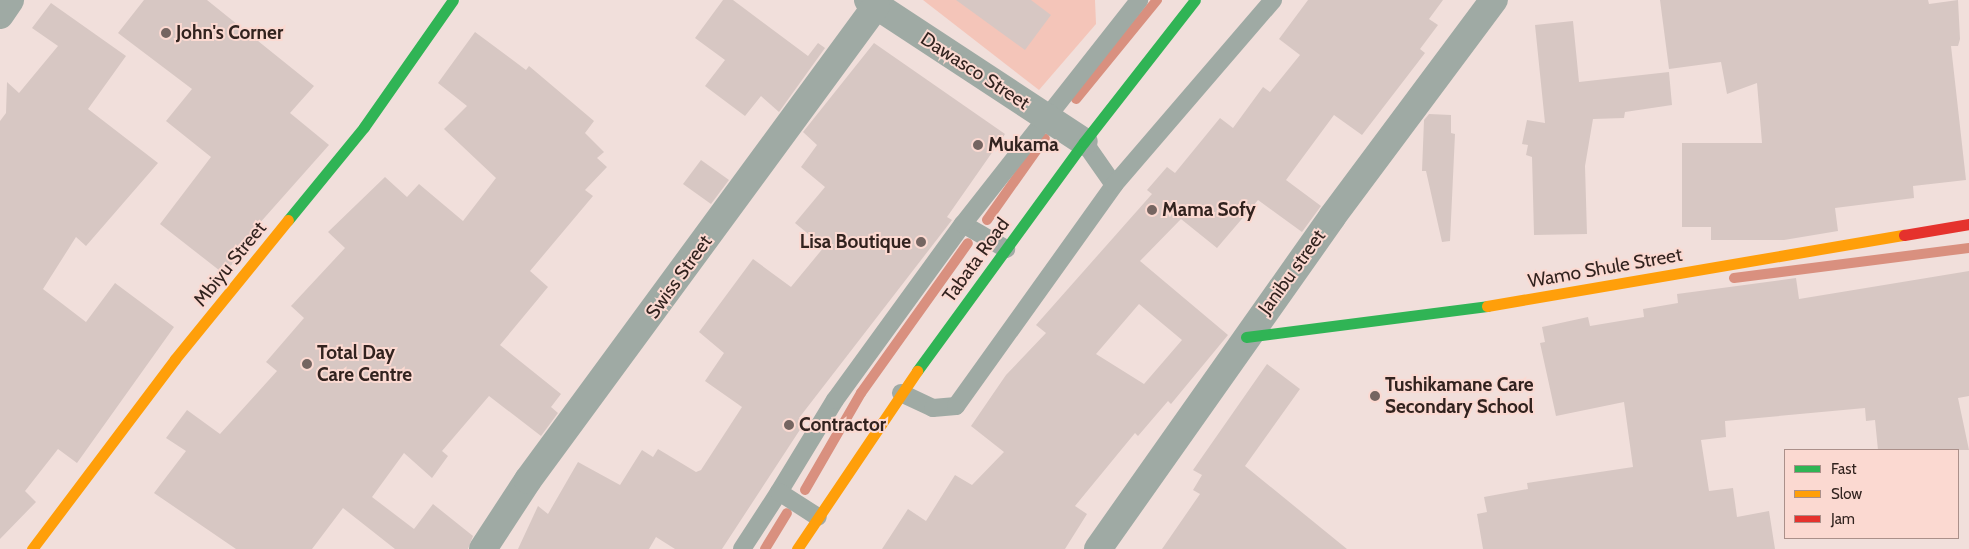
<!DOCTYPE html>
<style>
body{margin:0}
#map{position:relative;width:1969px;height:549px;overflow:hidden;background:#f1dfdb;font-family:Cabin,sans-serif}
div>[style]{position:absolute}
.green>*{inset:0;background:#f4c5b9}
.stream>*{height:10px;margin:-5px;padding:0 5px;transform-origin:5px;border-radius:5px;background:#d9907f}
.building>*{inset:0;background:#d7c7c3}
.lane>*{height:18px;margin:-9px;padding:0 9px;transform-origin:9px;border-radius:9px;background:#9faaa4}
.street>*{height:28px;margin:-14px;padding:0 14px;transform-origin:14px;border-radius:14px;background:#9faaa4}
.fast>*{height:11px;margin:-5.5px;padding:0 5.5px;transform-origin:5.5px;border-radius:5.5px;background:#30b455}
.slow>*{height:11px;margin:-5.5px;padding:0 5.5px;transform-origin:5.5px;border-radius:5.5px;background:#ff9f0a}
.jam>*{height:11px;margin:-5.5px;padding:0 5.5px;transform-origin:5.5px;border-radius:5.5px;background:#e5322d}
.dots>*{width:14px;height:14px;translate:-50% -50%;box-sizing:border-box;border:2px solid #fbd9d1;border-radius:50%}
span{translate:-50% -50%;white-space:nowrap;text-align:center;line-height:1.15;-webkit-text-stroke:4px #fbd9d1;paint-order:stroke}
.poi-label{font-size:19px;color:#32231f;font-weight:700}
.left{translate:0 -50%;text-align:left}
.right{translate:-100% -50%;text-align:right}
.street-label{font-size:19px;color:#32231f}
.legend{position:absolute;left:1784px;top:449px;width:175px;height:90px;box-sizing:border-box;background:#fbd9d1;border:1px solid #ab908a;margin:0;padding:6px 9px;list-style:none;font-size:15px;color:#32231f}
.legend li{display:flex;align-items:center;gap:10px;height:25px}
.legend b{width:25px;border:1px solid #ab908a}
</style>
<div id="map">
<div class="green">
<i style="clip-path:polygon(923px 0,1095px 0,1096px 24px,1039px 90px)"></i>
</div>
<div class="stream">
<i style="left:1076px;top:99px;width:128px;rotate:-50.7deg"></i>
<i style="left:987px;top:220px;width:100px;rotate:-54.7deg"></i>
<i style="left:1734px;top:278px;width:237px;rotate:-7.3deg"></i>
<i style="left:805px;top:490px;width:112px;rotate:-60deg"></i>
<i style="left:861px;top:393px;width:184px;rotate:-54.5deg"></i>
<i style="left:765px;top:549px;width:42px;rotate:-58.6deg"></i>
</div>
<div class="building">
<i style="clip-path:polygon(144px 0,207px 0,314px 86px,290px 113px,329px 145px,251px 233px,255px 236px,224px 274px,160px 224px,211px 157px,166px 121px,192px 89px,118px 33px)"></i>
<i style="clip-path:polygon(723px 0,733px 0,808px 56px,818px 43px,825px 48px,779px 112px,761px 96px,745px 116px,705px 86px,725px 60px,695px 38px)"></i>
<i style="clip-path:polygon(956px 0,1031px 0,1051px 15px,1025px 50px)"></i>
<i style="clip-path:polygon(evenodd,1308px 0,1443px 0,1429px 19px,1438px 25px,1420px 49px,1425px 53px,1362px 135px,1334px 115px,1286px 180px,1321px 206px,1302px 232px,1258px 200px,1217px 248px,1181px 219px,1140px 261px,1228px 335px,1171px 404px,1168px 401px,1138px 436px,1135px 433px,1075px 506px,1087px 514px,1065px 549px,882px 549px,908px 509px,926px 521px,955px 475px,972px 485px,1004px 452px,971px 426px,1006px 375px,1046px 333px,1036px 325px,1152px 194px,1147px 190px,1167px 167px,1175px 173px,1220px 118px,1233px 128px,1263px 87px,1270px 92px,1300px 55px,1279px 39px,1308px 0,1139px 304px,1182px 340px,1144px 384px,1096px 354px,1139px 304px)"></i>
<i style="clip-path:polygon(1660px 0,1928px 0,1929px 4px,1958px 0,1960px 39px,1958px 46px,1951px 46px,1966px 180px,1913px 186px,1914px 198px,1835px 208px,1838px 231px,1784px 240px,1711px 240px,1711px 227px,1682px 227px,1682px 143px,1762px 143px,1757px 83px,1727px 94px,1721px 62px,1669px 69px)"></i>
<i style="clip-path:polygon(51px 3px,126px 56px,88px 109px,158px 163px,86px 246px,76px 237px,43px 289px,86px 322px,115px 283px,174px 327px,77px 463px,58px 449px,25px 491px,36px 502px,0 539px,0 121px,6px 113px,7px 82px,19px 93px,58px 46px,32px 28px)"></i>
<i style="clip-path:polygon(1573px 21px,1579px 82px,1669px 72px,1672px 105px,1625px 112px,1624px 118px,1593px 119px,1585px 166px,1587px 234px,1534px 235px,1532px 157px,1526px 155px,1528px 145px,1522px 144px,1527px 120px,1545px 123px,1535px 25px)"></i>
<i style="clip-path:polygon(475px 32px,526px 70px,529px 66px,594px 121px,585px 133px,604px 152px,597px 158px,607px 167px,585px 190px,593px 196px,530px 271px,548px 287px,500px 345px,561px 394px,551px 407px,558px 413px,541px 436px,489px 396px,442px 451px,448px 456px,432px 478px,404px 453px,372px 497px,414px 529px,433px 504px,473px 536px,468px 549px,395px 549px,343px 508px,312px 549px,236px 549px,154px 493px,186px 451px,166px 438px,187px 410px,220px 434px,277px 371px,266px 362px,304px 318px,291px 306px,345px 248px,328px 232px,385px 177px,407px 197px,419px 184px,463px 221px,496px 178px,444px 129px,467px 106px,438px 83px)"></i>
<i style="clip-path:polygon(874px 43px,1005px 134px,947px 217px,952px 220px,799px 418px,805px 422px,722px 549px,675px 549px,656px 537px,649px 549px,518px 549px,538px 506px,548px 514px,578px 462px,620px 485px,642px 450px,653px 457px,658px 449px,696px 472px,701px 470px,742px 407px,705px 381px,724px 353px,699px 332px,753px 259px,791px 287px,824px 247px,795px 223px,825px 187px,801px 167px,817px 145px,803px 132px)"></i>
<i style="clip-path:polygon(1429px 114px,1451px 115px,1451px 133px,1455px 134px,1450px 241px,1442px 242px,1426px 171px,1422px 171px,1424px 120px)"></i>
<i style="clip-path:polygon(701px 160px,729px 180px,711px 204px,683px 184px)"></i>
<i style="clip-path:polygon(1969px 271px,1969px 396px,1958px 398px,1969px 450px,1878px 450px,1875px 420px,1866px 421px,1865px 408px,1725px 421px,1726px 437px,1701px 440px,1709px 491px,1733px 488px,1737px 517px,1769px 511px,1775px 549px,1483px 549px,1477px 514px,1487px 512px,1484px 497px,1528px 489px,1527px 483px,1633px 467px,1624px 402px,1556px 416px,1540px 343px,1545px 342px,1542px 327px,1588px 317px,1590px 326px,1644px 317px,1643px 309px,1678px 303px,1677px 294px,1796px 278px,1799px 299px)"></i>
<i style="clip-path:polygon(1267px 364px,1300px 389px,1245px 466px,1347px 549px,1162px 549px,1200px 494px,1193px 490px,1202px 475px,1193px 470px)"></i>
</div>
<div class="lane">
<i style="left:1084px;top:142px;width:52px;rotate:55.1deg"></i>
<i style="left:963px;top:224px;width:50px;rotate:30.2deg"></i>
<i style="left:901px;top:393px;width:35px;rotate:25deg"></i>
<i style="left:933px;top:408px;width:23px;rotate:-5deg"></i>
<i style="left:956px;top:406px;width:272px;rotate:-54.4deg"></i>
<i style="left:1114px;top:185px;width:244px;rotate:-49.3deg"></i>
<i style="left:779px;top:492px;width:108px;rotate:-58.7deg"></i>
<i style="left:835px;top:400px;width:218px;rotate:-54deg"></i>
<i style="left:963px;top:224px;width:285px;rotate:-51.8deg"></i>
<i style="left:742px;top:549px;width:68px;rotate:-57deg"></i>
<i style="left:779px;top:492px;width:46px;rotate:32.7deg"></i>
</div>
<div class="street">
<i style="left:868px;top:0;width:258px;rotate:33.3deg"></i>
<i style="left:0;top:15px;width:18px;rotate:-56deg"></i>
<i style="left:483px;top:549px;width:82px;rotate:-56.9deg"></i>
<i style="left:528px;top:480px;width:588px;rotate:-53.71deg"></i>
<i style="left:1098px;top:549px;width:406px;rotate:-54.8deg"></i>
<i style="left:1332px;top:217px;width:271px;rotate:-53.3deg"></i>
</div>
<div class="fast">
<i style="left:288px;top:220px;width:120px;rotate:-50.7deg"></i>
<i style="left:364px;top:127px;width:155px;rotate:-55deg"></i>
<i style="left:1246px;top:337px;width:243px;rotate:-7.3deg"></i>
<i style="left:917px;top:371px;width:283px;rotate:-53.9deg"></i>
<i style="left:1084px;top:142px;width:180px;rotate:-52deg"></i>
</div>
<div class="slow">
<i style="left:1487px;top:306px;width:423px;rotate:-9.7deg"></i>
<i style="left:32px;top:549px;width:238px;rotate:-53deg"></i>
<i style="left:175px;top:359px;width:179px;rotate:-50.9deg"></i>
<i style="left:797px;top:549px;width:215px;rotate:-56deg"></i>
</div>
<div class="jam">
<i style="left:1904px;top:235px;width:66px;rotate:-9.6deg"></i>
</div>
<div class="dots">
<i style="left:166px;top:33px;background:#756561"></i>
<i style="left:978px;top:145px;background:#756561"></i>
<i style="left:1152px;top:210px;background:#756561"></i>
<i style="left:921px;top:242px;background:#756561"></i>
<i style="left:307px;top:364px;background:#756561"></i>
<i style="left:1375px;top:396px;background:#756561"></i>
<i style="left:789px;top:425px;background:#756561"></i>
</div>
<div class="poi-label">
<span class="left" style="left:176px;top:33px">John's Corner</span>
<span class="left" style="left:988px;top:145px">Mukama</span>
<span class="left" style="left:1162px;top:210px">Mama Sofy</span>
<span class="right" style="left:911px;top:242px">Lisa Boutique</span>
<span class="left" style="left:317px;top:364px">Total Day<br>Care Centre</span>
<span class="left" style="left:1385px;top:396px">Tushikamane Care<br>Secondary School</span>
<span class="left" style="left:799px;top:425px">Contractor</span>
</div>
<div class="street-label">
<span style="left:975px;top:71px;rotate:33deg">Dawasco Street</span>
<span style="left:976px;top:260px;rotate:-54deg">Tabata Road</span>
<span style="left:230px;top:264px;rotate:-51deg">Mbiyu Street</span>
<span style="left:1605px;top:268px;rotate:-10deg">Wamo Shule Street</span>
<span style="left:1292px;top:272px;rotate:-54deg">Janibu street</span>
<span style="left:679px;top:277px;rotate:-54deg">Swiss Street</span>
</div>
<ul class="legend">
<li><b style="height:6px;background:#30b455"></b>Fast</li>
<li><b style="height:6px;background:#ff9f0a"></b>Slow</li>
<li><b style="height:6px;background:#e5322d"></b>Jam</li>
</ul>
</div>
